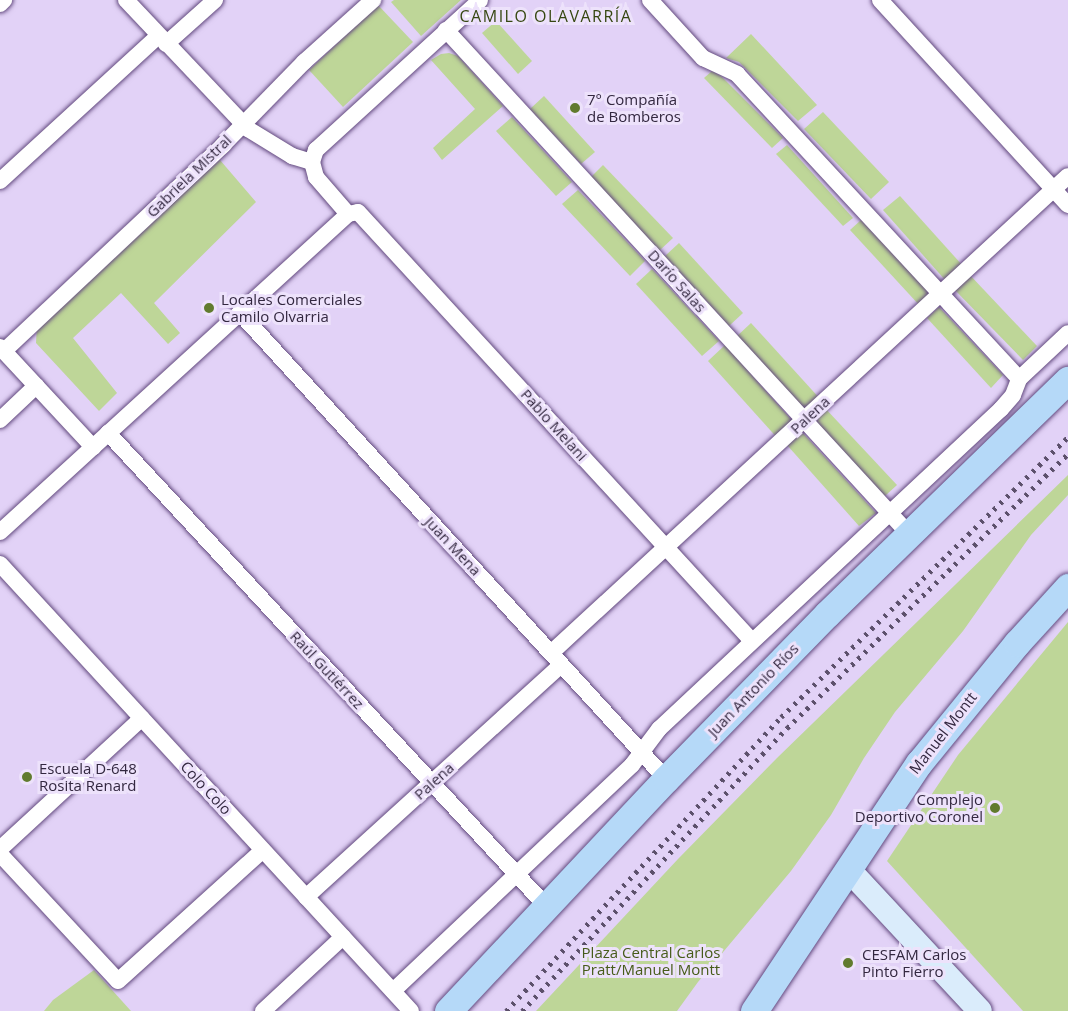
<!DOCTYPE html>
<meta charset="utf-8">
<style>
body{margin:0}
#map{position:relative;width:1068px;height:1011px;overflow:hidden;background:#e2d2f7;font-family:"Open Sans",sans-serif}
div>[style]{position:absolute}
.green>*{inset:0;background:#bed698}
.roads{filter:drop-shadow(0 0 2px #62497e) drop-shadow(0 0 2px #62497e)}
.street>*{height:16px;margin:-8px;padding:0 8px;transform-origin:8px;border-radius:8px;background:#fff}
.secondary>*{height:24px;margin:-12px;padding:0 12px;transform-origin:12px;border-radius:12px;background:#daecfb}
.primary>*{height:27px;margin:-13.5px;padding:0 13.5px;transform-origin:13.5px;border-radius:13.5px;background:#b5d9f8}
.rail>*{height:4.5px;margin-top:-2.25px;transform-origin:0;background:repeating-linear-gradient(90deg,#5c506b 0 3px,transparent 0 9px)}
.dots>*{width:16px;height:16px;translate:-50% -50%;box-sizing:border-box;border:3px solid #ede2fb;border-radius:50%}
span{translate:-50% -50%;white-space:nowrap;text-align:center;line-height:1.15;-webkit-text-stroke:6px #ede2fb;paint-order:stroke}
.poi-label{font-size:15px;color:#332840}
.left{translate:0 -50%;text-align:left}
.right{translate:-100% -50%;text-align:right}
.street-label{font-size:15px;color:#332840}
.park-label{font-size:15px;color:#475c1a}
.neighbourhood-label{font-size:16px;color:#364711;letter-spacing:1.5px}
</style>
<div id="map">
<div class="green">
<i style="clip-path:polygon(394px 0,461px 0,421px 36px,391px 2px)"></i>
<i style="clip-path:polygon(378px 5px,413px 42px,343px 107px,309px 70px)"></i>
<i style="clip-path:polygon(496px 21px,532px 61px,518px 74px,482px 33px)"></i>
<i style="clip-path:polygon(751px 34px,817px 105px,798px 121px,739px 62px,726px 58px)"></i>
<i style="clip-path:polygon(449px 53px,458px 56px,503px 106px,442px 160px,433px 148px,475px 109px,431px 60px,441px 54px)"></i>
<i style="clip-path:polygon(712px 71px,721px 76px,783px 138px,772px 148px,704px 78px)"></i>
<i style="clip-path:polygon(544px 96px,595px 152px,581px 164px,530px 109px)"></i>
<i style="clip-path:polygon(823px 112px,889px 182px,871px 199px,804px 129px)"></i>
<i style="clip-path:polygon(512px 117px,572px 182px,556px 196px,496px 131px)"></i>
<i style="clip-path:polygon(787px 145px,853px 218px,843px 226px,776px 154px)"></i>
<i style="clip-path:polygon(220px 160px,256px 202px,154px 303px,180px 333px,168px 344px,121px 293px,73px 338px,117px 393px,99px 411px,36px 343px,37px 324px)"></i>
<i style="clip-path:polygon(603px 165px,673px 238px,659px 251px,589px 179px)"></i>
<i style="clip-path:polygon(578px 190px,645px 261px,630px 276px,562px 204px)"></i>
<i style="clip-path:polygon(900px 196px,963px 266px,946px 281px,883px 210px)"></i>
<i style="clip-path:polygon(861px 220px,932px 296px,920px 306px,850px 230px)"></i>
<i style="clip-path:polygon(679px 243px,743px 313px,729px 326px,665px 256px)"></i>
<i style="clip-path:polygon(652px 269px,719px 341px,702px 356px,636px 284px)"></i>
<i style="clip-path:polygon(968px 273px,1037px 346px,1023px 360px,952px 287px)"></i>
<i style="clip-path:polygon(939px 307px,1003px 375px,991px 388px,927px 318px)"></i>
<i style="clip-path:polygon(751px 323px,822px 401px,806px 415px,736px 337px)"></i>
<i style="clip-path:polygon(725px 345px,797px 426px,780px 441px,708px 361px)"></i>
<i style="clip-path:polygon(824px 407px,897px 485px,885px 496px,812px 418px)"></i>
<i style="clip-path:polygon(802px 432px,876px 513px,859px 526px,787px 445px)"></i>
<i style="clip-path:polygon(1068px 475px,1068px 495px,1031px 535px,963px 631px,895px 712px,864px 758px,831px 815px,791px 871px,698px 982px,677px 1011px,536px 1011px,678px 859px,777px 758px)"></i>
<i style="clip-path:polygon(1068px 622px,1068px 1011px,1023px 1011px,887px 861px,958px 755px)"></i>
<i style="clip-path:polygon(94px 970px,131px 1011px,44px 1011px,53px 1000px)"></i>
</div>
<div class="roads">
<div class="street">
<i style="left:126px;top:0;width:178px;rotate:46.6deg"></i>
<i style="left:248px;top:129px;width:52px;rotate:31.5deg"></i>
<i style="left:292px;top:156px;width:21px;rotate:17deg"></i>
<i style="left:650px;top:0;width:79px;rotate:47.6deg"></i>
<i style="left:703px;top:58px;width:38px;rotate:25deg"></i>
<i style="left:737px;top:74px;width:415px;rotate:47.2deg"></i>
<i style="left:880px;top:0;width:278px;rotate:47.5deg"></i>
<i style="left:0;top:4px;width:6px;rotate:-45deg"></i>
<i style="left:446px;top:30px;width:683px;rotate:47.43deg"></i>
<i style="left:166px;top:44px;width:66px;rotate:-41.9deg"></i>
<i style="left:0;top:181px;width:214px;rotate:-42.5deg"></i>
<i style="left:348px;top:214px;width:49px;rotate:-130.9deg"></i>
<i style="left:316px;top:177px;width:16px;rotate:-105deg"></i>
<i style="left:312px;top:162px;width:13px;rotate:-72deg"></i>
<i style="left:316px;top:150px;width:222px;rotate:-42.4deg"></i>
<i style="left:240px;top:313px;width:631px;rotate:47.57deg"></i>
<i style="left:0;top:347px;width:137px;rotate:47.1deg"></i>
<i style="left:4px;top:351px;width:301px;rotate:-43.2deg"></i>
<i style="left:223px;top:145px;width:116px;rotate:-45.7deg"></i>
<i style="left:304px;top:62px;width:93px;rotate:-41.9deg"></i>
<i style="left:0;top:420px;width:50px;rotate:-43.4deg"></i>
<i style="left:108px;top:433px;width:645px;rotate:47.2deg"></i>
<i style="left:0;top:532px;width:471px;rotate:-42.4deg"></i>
<i style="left:348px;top:214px;width:10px;rotate:-11deg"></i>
<i style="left:358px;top:212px;width:582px;rotate:47.44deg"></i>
<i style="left:0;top:564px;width:607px;rotate:47.4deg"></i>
<i style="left:551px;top:653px;width:703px;rotate:-42.7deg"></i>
<i style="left:0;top:849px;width:193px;rotate:-42.7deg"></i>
<i style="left:0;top:854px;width:173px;rotate:47.1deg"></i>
<i style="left:118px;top:981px;width:195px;rotate:-42.1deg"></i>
<i style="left:306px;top:897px;width:345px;rotate:-42.3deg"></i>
<i style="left:393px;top:991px;width:329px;rotate:-43.4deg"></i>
<i style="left:632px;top:765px;width:45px;rotate:-53.1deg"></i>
<i style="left:659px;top:729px;width:468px;rotate:-43.1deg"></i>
<i style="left:1001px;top:409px;width:18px;rotate:-49deg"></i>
<i style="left:1013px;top:395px;width:17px;rotate:-69deg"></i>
<i style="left:1019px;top:379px;width:67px;rotate:-43.2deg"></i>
<i style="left:263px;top:1011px;width:109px;rotate:-42.8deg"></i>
</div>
<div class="secondary">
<i style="left:849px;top:870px;width:192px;rotate:47.1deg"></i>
</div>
<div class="primary">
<i style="left:448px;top:1011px;width:318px;rotate:-46.8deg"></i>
<i style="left:666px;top:779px;width:231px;rotate:-45.7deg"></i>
<i style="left:827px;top:614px;width:336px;rotate:-44.2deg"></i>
<i style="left:754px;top:1011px;width:298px;rotate:-56.4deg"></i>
<i style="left:919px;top:763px;width:155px;rotate:-50.8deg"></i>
<i style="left:1017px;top:643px;width:76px;rotate:-47.7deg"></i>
</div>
</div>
<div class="rail">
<i style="left:506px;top:1011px;width:403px;rotate:-46.9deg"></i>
<i style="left:781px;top:717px;width:401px;rotate:-44.3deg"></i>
<i style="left:522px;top:1011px;width:388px;rotate:-46.9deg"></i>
<i style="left:787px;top:728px;width:392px;rotate:-44.3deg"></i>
</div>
<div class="dots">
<i style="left:575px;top:108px;background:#617b2e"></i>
<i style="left:209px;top:308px;background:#617b2e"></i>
<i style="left:27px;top:777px;background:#617b2e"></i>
<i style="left:995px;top:808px;background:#617b2e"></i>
<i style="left:848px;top:963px;background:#617b2e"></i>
</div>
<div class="poi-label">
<span class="left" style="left:587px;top:108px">7° Compañía<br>de Bomberos</span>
<span class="left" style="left:221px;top:308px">Locales Comerciales<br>Camilo Olvarria</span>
<span class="left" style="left:39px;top:777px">Escuela D-648<br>Rosita Renard</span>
<span class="right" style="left:983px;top:808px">Complejo<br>Deportivo Coronel</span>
<span class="left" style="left:862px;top:963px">CESFAM Carlos<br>Pinto Fierro</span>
</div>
<div class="street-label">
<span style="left:189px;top:176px;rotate:-44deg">Gabriela Mistral</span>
<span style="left:677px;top:281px;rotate:48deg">Darío Salas</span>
<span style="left:810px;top:415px;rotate:-43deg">Palena</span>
<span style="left:554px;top:425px;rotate:48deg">Pablo Melani</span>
<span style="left:453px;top:546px;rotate:47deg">Juan Mena</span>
<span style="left:327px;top:670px;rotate:47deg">Raúl Gutiérrez</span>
<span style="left:753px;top:690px;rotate:-46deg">Juan Antonio Ríos</span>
<span style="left:943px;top:733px;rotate:-52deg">Manuel Montt</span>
<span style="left:434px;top:781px;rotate:-42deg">Palena</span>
<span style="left:206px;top:788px;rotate:47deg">Colo Colo</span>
</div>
<div class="park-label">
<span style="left:651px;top:961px">Plaza Central Carlos<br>Pratt/Manuel Montt</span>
</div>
<div class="neighbourhood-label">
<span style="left:546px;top:16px">CAMILO OLAVARRÍA</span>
</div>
</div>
